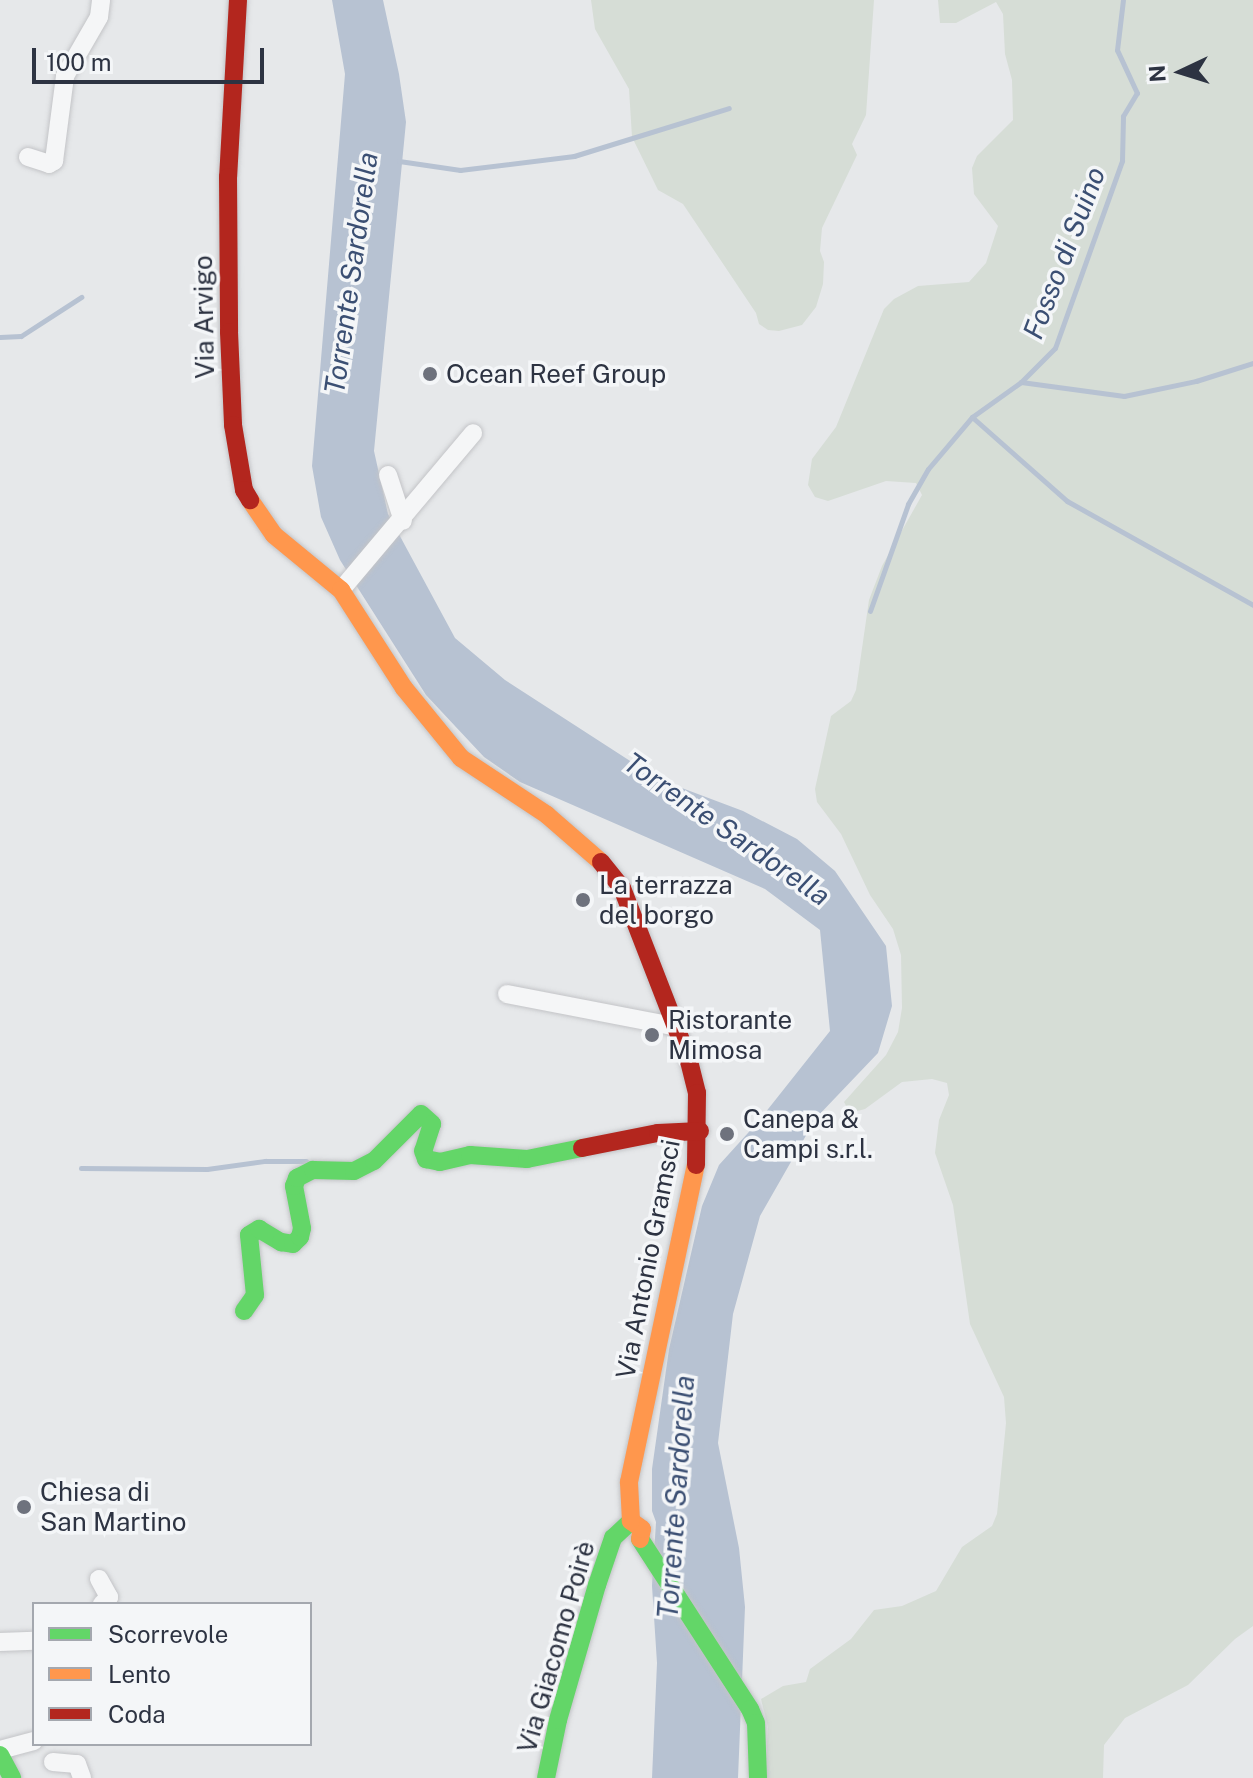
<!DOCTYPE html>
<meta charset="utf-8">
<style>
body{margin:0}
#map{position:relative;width:1253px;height:1778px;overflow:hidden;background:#e6e8ea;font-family:"Public Sans",sans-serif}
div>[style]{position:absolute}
.green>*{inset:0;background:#d6ddd6}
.water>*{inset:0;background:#b7c2d2}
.stream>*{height:5px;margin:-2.5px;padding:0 2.5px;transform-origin:2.5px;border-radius:2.5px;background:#b7c2d2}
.roads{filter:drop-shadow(0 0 2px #c3c4c7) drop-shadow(0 0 2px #c3c4c7)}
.street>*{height:18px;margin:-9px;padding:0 9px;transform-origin:9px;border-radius:9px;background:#f5f6f7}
.fast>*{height:18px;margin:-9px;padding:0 9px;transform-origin:9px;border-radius:9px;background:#63d668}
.slow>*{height:18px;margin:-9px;padding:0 9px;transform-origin:9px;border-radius:9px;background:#ff974d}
.jam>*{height:18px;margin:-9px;padding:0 9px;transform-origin:9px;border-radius:9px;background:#b3261e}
.dots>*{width:22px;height:22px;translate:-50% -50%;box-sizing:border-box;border:4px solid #f4f6f8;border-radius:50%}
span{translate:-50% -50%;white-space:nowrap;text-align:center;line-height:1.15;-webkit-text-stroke:7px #f4f6f8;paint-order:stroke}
.street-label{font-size:26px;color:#2d3342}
.poi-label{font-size:26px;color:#2d3342}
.left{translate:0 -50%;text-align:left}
.water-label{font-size:28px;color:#3b4f73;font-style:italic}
.legend{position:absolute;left:32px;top:1602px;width:280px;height:144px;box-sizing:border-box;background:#f4f6f8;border:2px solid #a4a8af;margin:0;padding:10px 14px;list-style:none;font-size:24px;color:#2d3342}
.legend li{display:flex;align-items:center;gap:16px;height:40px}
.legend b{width:40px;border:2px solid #a4a8af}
.north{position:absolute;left:1141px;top:32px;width:80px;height:80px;-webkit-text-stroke:6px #f4f6f8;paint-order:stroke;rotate:266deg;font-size:22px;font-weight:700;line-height:32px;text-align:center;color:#2d3342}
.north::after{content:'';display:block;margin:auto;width:28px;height:36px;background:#2d3342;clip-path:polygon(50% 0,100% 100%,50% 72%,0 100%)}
.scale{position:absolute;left:32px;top:48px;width:232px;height:36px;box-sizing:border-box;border:4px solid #2d3342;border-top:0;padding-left:10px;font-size:24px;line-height:28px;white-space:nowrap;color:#2d3342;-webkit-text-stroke:6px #f4f6f8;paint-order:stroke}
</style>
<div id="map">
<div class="green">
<i style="clip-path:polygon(591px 0,874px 0,866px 115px,852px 144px,857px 155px,822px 228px,820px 251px,824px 262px,823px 284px,816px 307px,802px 325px,779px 331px,768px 330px,759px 324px,756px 313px,683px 204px,658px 190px,632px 137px,629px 89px,595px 29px)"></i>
<i style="clip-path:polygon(938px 0,1253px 0,1253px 1626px,1235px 1639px,1188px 1685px,1125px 1718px,1104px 1745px,1103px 1778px,765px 1778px,768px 1727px,761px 1699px,783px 1686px,806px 1682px,810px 1669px,851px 1639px,874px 1610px,902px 1606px,936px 1591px,962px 1547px,992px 1526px,997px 1514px,1006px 1423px,1004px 1397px,970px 1324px,953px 1205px,935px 1153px,939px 1120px,949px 1095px,947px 1083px,932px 1079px,902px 1082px,865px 1109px,850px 1113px,844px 1102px,886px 1055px,898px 1032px,902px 1008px,901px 955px,893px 929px,870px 895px,841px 834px,817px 802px,815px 789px,831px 716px,851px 701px,856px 690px,869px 600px,882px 566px,922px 495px,916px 483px,886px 481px,828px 501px,815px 497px,808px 485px,812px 459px,836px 427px,884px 309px,894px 299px,918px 286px,969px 282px,986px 263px,998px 226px,974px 194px,972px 168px,977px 156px,1013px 120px,1012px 80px,1005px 54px,1003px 14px,996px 2px,956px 23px,940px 23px)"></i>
</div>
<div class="water">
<i style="clip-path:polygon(332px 0,383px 0,399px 74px,406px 122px,374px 451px,388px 514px,455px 638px,505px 680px,658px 779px,743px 811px,797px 839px,835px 871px,886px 946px,892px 1006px,878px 1053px,816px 1118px,760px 1216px,733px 1314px,718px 1443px,739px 1548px,745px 1607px,738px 1778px,652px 1778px,657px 1663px,652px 1586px,656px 1522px,652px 1511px,652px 1469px,669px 1349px,702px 1206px,719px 1165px,757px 1123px,830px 1031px,820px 930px,765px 889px,520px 782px,484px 757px,426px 695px,340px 560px,321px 517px,312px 466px,345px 74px)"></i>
</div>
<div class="stream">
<i style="left:399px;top:161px;width:62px;rotate:8.4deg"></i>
<i style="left:460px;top:170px;width:115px;rotate:-7deg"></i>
<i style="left:574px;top:156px;width:162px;rotate:-17.2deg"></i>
<i style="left:0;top:337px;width:21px;rotate:-3deg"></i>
<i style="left:21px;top:336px;width:72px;rotate:-33deg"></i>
<i style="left:1021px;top:382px;width:104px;rotate:7.7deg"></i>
<i style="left:1124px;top:396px;width:74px;rotate:-11.8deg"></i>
<i style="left:1196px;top:381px;width:60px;rotate:-17.5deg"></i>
<i style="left:972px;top:417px;width:127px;rotate:41.5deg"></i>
<i style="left:1067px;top:501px;width:213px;rotate:29.2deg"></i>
<i style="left:870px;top:611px;width:114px;rotate:-70.4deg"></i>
<i style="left:908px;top:504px;width:40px;rotate:-60.3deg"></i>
<i style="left:928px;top:469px;width:68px;rotate:-49.8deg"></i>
<i style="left:972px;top:417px;width:60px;rotate:-35.5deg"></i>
<i style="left:1021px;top:382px;width:48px;rotate:-45deg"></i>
<i style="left:1055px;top:348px;width:199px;rotate:-70.3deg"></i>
<i style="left:1122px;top:161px;width:45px;rotate:-88.7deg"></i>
<i style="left:1123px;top:116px;width:27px;rotate:-59deg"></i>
<i style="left:1137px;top:93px;width:47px;rotate:-114.9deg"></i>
<i style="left:1117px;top:50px;width:50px;rotate:-83.2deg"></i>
<i style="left:81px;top:1168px;width:126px;rotate:0.5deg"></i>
<i style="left:207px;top:1169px;width:59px;rotate:-7.9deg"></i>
<i style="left:265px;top:1161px;width:41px"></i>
</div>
<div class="roads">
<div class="street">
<i style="left:28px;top:157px;width:22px;rotate:18deg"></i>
<i style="left:49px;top:164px;width:6px;rotate:-31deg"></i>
<i style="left:54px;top:161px;width:86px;rotate:-82.6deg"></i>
<i style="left:65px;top:76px;width:68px;rotate:-60deg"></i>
<i style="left:99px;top:17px;width:17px;rotate:-83deg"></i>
<i style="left:388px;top:475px;width:48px;rotate:71.9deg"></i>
<i style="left:341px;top:590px;width:205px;rotate:-49.9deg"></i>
<i style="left:507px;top:994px;width:175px;rotate:10.9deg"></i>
<i style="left:99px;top:1579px;width:21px;rotate:61deg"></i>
<i style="left:109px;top:1597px;width:10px;rotate:135deg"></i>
<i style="left:0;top:1642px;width:34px;rotate:-2deg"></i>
<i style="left:0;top:1750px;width:35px;rotate:-15deg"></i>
<i style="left:53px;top:1762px;width:24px;rotate:5deg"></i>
<i style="left:77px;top:1764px;width:15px;rotate:70deg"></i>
</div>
<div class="fast">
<i style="left:244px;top:1311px;width:19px;rotate:-55deg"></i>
<i style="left:255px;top:1295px;width:60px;rotate:-95.7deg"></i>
<i style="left:249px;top:1235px;width:12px;rotate:-31deg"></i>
<i style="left:259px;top:1229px;width:26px;rotate:31deg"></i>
<i style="left:281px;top:1242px;width:12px;rotate:9deg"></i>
<i style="left:293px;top:1244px;width:10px;rotate:-45deg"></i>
<i style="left:300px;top:1237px;width:9px;rotate:-77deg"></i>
<i style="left:302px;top:1228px;width:43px;rotate:-100.8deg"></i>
<i style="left:294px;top:1186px;width:9px;rotate:-69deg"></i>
<i style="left:297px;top:1178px;width:18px;rotate:-27deg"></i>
<i style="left:313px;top:1170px;width:41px;rotate:1.4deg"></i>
<i style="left:354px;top:1171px;width:22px;rotate:-27deg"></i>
<i style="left:374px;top:1161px;width:66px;rotate:-45deg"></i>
<i style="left:421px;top:1114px;width:15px;rotate:42deg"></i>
<i style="left:432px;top:1124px;width:28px;rotate:108deg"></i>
<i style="left:423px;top:1151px;width:9px;rotate:69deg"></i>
<i style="left:426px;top:1159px;width:14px;rotate:12deg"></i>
<i style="left:440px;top:1162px;width:31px;rotate:-13deg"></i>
<i style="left:470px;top:1155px;width:57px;rotate:4deg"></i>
<i style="left:527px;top:1159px;width:56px;rotate:-11.3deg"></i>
<i style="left:640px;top:1539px;width:202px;rotate:57.1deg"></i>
<i style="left:750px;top:1709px;width:15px;rotate:67deg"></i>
<i style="left:756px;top:1723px;width:55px;rotate:87.9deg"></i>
<i style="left:0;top:1755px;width:26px;rotate:62deg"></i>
<i style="left:546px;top:1778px;width:59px;rotate:-78.3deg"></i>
<i style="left:558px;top:1720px;width:141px;rotate:-73.9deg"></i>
<i style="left:597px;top:1585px;width:50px;rotate:-71.2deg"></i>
<i style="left:613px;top:1538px;width:25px;rotate:-43deg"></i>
</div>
<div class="slow">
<i style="left:250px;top:500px;width:42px;rotate:55.6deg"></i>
<i style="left:274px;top:535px;width:87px;rotate:39.4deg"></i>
<i style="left:341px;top:590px;width:117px;rotate:57.3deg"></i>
<i style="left:404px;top:688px;width:90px;rotate:50.8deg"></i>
<i style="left:461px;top:758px;width:103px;rotate:33.5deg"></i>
<i style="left:547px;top:815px;width:72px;rotate:41deg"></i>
<i style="left:640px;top:1539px;width:10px;rotate:-79deg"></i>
<i style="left:642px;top:1529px;width:14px;rotate:-144deg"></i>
<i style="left:631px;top:1521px;width:39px;rotate:-93deg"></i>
<i style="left:629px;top:1482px;width:324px;rotate:-78.1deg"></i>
</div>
<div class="jam">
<i style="left:238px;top:0;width:177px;rotate:93.2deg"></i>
<i style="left:228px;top:177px;width:155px;rotate:89.6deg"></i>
<i style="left:229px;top:332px;width:93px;rotate:87.5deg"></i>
<i style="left:233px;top:425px;width:66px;rotate:80.4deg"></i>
<i style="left:244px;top:490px;width:12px;rotate:59deg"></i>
<i style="left:601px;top:862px;width:33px;rotate:51deg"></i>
<i style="left:622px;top:888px;width:186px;rotate:68.8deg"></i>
<i style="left:689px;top:1061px;width:33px;rotate:76deg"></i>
<i style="left:697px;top:1093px;width:72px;rotate:90.8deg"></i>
<i style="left:582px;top:1148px;width:77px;rotate:-11.2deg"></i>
<i style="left:658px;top:1133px;width:42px;rotate:-2.7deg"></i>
</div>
</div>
<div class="dots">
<i style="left:430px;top:374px;background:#6e727d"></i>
<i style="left:583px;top:900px;background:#6e727d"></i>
<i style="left:652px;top:1035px;background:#6e727d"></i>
<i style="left:727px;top:1134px;background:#6e727d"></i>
<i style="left:24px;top:1507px;background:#6e727d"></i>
</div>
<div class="street-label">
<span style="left:204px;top:317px;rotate:-91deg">Via Arvigo</span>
<span style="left:648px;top:1259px;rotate:-79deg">Via Antonio Gramsci</span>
<span style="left:556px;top:1647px;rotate:-74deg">Via Giacomo Poirè</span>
</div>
<div class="poi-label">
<span class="left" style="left:446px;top:374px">Ocean Reef Group</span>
<span class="left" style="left:599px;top:900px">La terrazza<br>del borgo</span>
<span class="left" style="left:668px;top:1035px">Ristorante<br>Mimosa</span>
<span class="left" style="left:743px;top:1134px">Canepa &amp;<br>Campi s.r.l.</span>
<span class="left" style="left:40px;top:1507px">Chiesa di<br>San Martino</span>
</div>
<div class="water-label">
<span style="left:1064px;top:253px;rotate:-69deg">Fosso di Suino</span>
<span style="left:351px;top:273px;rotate:-82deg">Torrente Sardorella</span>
<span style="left:727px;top:829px;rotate:35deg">Torrente Sardorella</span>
<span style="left:676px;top:1497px;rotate:-86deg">Torrente Sardorella</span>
</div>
<ul class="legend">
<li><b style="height:10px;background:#63d668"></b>Scorrevole</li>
<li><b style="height:10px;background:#ff974d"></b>Lento</li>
<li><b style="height:10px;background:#b3261e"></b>Coda</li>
</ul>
<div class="north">N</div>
<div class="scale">100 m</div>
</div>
